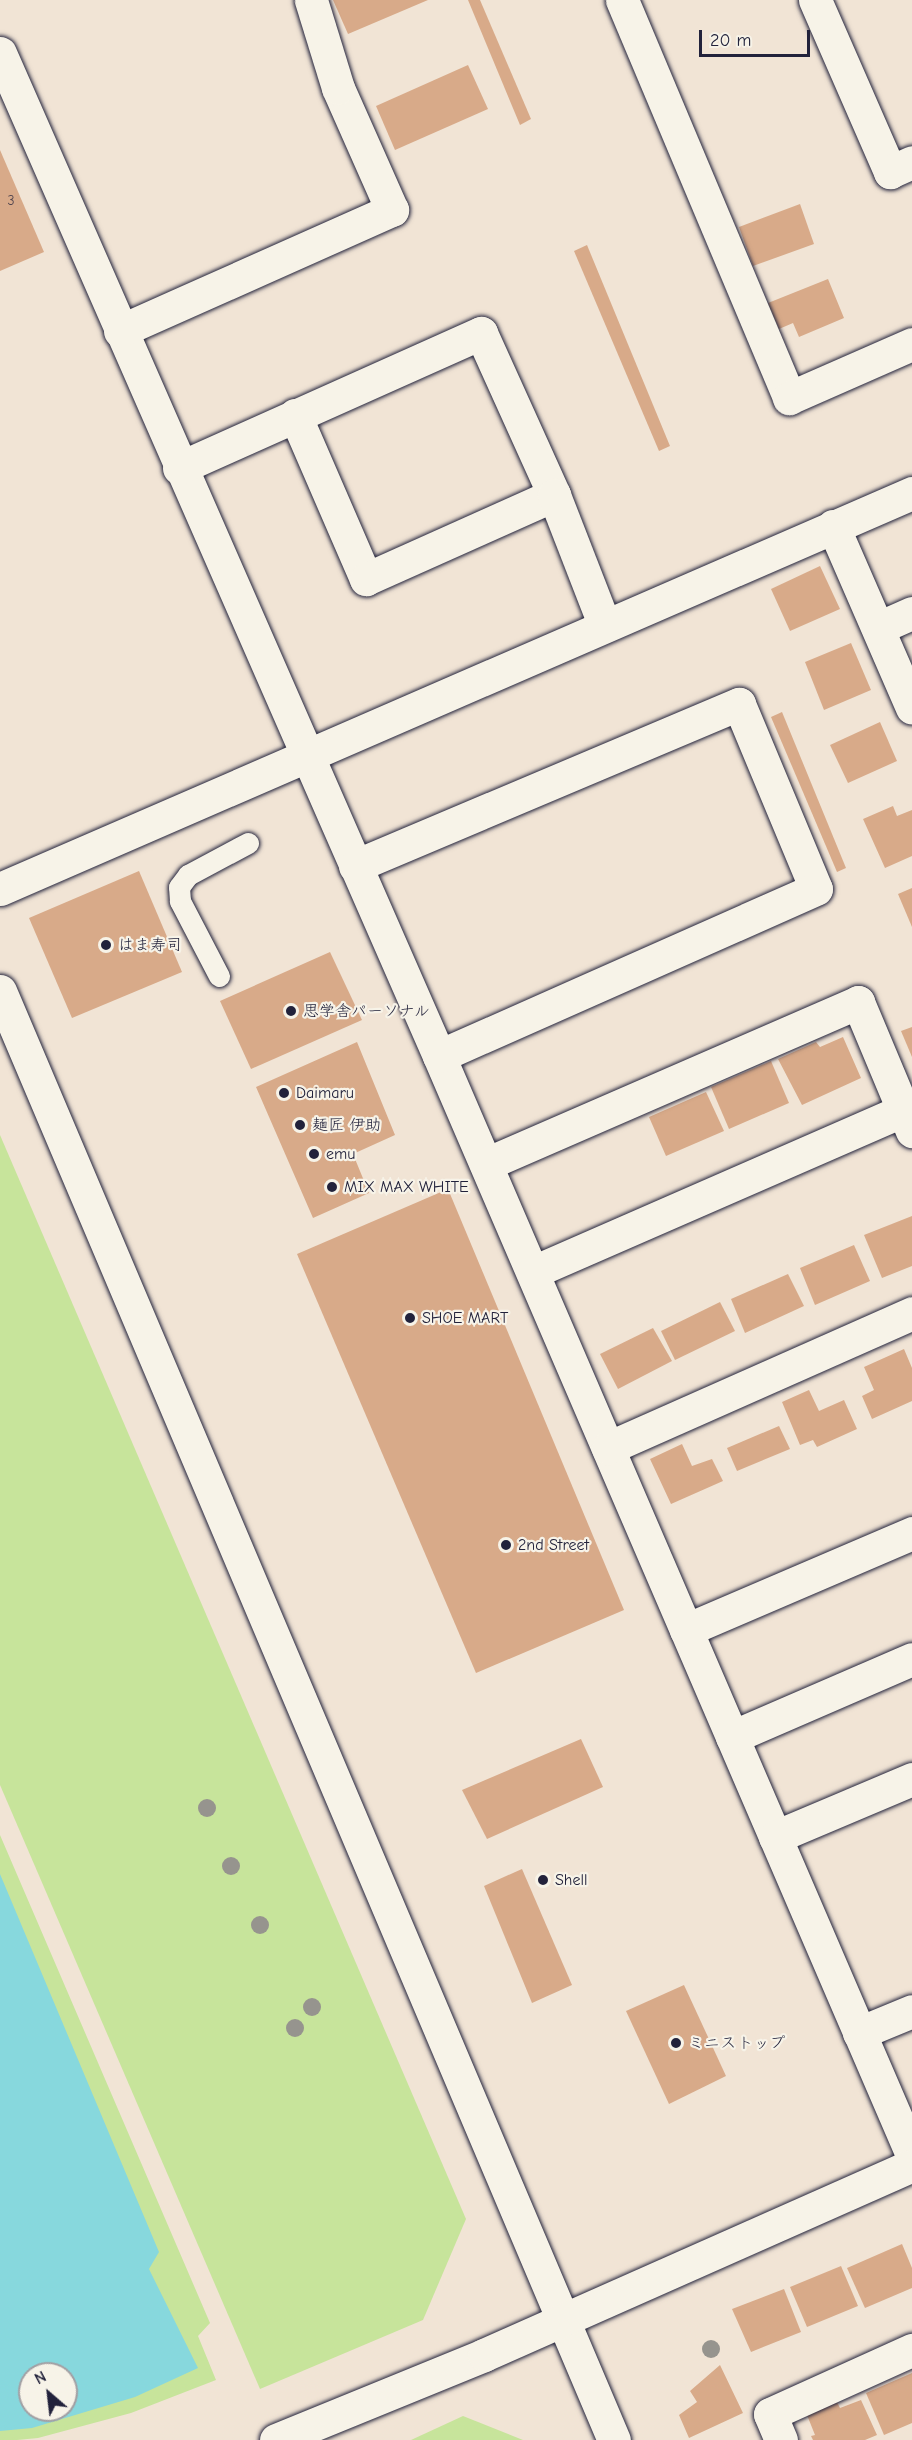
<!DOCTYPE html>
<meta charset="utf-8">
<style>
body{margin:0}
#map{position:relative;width:912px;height:2440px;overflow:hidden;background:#f1e4d5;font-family:"Comic Neue","Klee One",sans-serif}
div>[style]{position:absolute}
.green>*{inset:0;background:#c7e49b}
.water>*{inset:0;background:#87d8dd}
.building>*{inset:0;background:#d8aa89}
.roads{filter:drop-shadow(0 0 2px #22223b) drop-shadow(0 0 2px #22223b)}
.service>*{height:21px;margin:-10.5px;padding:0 10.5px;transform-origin:10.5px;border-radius:10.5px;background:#f7f3e8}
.minor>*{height:33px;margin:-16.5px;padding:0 16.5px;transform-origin:16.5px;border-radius:16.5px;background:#f7f3e8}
.tertiary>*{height:33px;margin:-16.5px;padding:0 16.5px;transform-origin:16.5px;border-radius:16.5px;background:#f7f3e8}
.trees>*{width:18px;height:18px;margin:-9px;border-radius:50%;background:#96948e}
.dots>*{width:16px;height:16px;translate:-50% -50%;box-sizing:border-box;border:3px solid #f7f3e8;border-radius:50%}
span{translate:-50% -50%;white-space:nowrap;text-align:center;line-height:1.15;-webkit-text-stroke:4.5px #f7f3e8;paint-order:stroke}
.number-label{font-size:14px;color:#50444e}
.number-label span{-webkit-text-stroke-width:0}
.poi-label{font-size:16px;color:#22223b}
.left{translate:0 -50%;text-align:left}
.north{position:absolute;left:18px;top:2362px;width:60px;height:60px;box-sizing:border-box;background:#f7f3e8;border:2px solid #a29fa3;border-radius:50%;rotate:332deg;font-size:16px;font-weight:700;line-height:24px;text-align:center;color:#22223b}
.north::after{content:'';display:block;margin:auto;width:21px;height:27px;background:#22223b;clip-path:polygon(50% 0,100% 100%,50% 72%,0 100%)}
.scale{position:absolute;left:699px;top:30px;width:111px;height:27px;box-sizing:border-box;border:3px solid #22223b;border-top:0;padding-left:8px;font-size:18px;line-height:21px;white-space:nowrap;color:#22223b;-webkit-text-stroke:4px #f7f3e8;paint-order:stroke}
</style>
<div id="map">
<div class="green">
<i style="clip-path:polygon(0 1135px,466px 2219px,423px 2320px,260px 2389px,0 1785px)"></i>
<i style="clip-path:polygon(evenodd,0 1835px,210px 2323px,198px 2336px,216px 2380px,131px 2413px,38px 2438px,17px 2440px,0 2440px,0 1835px,30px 2374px,66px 2374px,66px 2410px,30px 2410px,30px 2374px)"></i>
<i style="clip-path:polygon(463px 2416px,523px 2440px,411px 2440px)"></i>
</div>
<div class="water">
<i style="clip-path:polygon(evenodd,0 1874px,159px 2252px,149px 2269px,198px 2368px,135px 2397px,32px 2428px,0 2431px,0 1874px,30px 2374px,66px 2374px,66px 2410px,30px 2410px,30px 2374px)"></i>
</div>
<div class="building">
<i style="clip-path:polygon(333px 0,428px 0,348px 34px)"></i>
<i style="clip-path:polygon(468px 0,480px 0,531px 119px,520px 125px)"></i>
<i style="clip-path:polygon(468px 65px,488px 109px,395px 150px,376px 106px)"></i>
<i style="clip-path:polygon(0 150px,44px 252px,0 271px)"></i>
<i style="clip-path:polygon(800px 204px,814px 244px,753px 266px,739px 227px)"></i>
<i style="clip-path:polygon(587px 245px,670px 446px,659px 451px,574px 251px)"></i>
<i style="clip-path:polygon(828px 279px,844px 318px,799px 337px,793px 323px,779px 329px,768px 303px)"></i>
<i style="clip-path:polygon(820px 566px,840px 609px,790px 631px,771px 589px)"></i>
<i style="clip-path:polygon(851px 643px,871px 690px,824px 710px,805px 662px)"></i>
<i style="clip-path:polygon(782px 712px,846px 868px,837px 872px,771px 717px)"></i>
<i style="clip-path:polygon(880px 722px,897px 761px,848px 783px,830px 745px)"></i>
<i style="clip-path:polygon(893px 806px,897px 816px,912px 810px,912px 856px,885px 868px,863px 819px)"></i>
<i style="clip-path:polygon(139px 871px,182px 972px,72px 1018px,29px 918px)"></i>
<i style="clip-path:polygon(912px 888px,912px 927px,898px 894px)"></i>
<i style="clip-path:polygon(330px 952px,362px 1020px,251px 1069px,220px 1001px)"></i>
<i style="clip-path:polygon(912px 1027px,912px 1057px,901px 1031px)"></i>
<i style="clip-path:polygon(843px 1037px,861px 1078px,802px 1105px,778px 1059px,816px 1042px,820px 1047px)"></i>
<i style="clip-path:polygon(357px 1042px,395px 1135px,353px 1154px,369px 1193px,313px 1218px,256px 1087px)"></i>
<i style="clip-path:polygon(771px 1061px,789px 1103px,729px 1129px,711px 1087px)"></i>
<i style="clip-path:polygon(706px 1092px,724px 1131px,666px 1156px,649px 1117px)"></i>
<i style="clip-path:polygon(448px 1189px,624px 1610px,476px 1673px,297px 1254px)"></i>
<i style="clip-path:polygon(912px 1216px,912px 1266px,882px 1278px,864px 1235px)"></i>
<i style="clip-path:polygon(854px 1245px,870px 1281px,815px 1305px,800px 1268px)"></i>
<i style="clip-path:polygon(788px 1274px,804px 1306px,745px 1333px,731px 1299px)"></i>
<i style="clip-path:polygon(720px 1302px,735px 1331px,675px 1360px,661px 1331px)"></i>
<i style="clip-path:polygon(653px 1328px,672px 1361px,618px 1389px,600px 1354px)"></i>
<i style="clip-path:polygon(904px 1349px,912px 1368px,912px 1401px,872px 1419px,862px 1396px,874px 1390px,864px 1367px)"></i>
<i style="clip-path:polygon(809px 1390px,819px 1411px,844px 1400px,857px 1429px,817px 1447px,813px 1440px,800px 1445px,782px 1402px)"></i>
<i style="clip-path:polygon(779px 1426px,790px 1449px,737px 1471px,727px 1448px)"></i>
<i style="clip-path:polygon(682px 1444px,692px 1466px,712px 1459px,723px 1481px,671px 1504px,650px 1459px)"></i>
<i style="clip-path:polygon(581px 1739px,603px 1787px,487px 1839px,462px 1790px)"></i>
<i style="clip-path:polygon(522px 1869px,572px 1985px,532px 2003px,484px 1886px)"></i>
<i style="clip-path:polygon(684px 1985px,726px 2076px,669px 2104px,626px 2011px)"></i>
<i style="clip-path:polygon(902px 2244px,912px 2268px,912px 2288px,865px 2308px,847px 2268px)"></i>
<i style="clip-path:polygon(841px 2266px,858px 2306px,807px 2327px,790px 2287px)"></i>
<i style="clip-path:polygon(784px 2289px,801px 2332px,751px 2352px,732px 2309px)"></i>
<i style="clip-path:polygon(720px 2365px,743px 2413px,689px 2438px,679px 2415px,697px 2402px,690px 2391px)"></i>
<i style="clip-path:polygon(912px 2373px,912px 2423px,884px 2435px,866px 2393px)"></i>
<i style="clip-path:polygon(861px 2400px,877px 2435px,865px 2440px,813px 2440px,811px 2436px,815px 2435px,807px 2415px,837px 2402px,840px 2408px)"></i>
</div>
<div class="roads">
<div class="service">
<i style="left:219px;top:976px;width:85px;rotate:-117.5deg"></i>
<i style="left:180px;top:901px;width:14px;rotate:-94deg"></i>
<i style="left:179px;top:887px;width:15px;rotate:-53deg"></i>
<i style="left:188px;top:875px;width:68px;rotate:-28.1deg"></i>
</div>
<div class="minor">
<i style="left:622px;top:0;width:432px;rotate:67.2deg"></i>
<i style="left:789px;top:398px;width:134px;rotate:-23.7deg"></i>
<i style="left:815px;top:0;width:188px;rotate:66.4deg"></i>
<i style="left:890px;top:172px;width:24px;rotate:-24deg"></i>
<i style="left:0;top:53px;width:1095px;rotate:66.36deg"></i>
<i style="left:439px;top:1056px;width:1196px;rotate:66.71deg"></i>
<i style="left:120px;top:331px;width:298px;rotate:-24deg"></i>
<i style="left:392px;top:210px;width:133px;rotate:-113.9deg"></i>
<i style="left:338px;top:88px;width:92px;rotate:-107.1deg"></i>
<i style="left:295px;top:415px;width:179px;rotate:66.6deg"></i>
<i style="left:366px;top:579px;width:206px;rotate:-24.1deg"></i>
<i style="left:179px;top:468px;width:331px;rotate:-24.1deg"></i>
<i style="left:481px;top:333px;width:178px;rotate:65.7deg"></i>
<i style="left:554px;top:495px;width:138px;rotate:68.8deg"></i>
<i style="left:833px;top:526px;width:198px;rotate:66.5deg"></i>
<i style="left:878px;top:628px;width:37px;rotate:-24deg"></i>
<i style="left:355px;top:866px;width:417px;rotate:-22.9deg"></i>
<i style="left:739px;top:704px;width:200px;rotate:67.4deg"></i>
<i style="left:816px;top:889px;width:412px;rotate:156.1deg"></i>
<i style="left:0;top:889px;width:994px;rotate:-23.47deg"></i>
<i style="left:486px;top:1164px;width:406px;rotate:-23.5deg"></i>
<i style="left:858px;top:1002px;width:140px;rotate:67.3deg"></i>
<i style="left:533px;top:1272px;width:404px;rotate:-23.6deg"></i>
<i style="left:608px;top:1448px;width:333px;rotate:-23.9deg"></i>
<i style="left:686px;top:1630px;width:246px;rotate:-23.2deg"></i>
<i style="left:732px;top:1737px;width:196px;rotate:-23.4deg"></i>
<i style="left:775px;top:1837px;width:149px;rotate:-22.9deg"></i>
<i style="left:859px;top:2033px;width:57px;rotate:-22.5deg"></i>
<i style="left:781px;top:2440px;width:28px;rotate:-113deg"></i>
<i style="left:770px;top:2414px;width:156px;rotate:-24.3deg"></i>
</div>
<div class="tertiary">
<i style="left:0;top:991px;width:1574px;rotate:67.04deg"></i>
<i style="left:276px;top:2440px;width:225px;rotate:-22.2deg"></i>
<i style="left:484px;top:2355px;width:468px;rotate:-23.9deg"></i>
</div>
</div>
<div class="trees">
<i style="left:207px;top:1808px"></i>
<i style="left:231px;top:1866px"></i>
<i style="left:260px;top:1925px"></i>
<i style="left:312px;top:2007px"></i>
<i style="left:295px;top:2028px"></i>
<i style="left:711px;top:2349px"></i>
</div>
<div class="dots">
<i style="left:106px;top:945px;background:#22223b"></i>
<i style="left:291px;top:1011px;background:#22223b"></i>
<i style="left:284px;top:1093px;background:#22223b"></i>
<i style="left:300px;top:1125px;background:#22223b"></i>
<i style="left:314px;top:1154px;background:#22223b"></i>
<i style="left:332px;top:1187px;background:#22223b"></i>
<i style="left:410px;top:1318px;background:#22223b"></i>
<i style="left:506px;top:1545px;background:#22223b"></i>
<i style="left:543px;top:1880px;background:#22223b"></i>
<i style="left:676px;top:2043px;background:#22223b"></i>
</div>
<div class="number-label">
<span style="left:11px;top:201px">3</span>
</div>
<div class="poi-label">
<span class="left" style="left:118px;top:945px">はま寿司</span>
<span class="left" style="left:303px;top:1011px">思学舎パーソナル</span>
<span class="left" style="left:296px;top:1093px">Daimaru</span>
<span class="left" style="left:312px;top:1125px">麺匠 伊助</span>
<span class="left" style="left:326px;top:1154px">emu</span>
<span class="left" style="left:344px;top:1187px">MIX MAX WHITE</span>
<span class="left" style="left:422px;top:1318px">SHOE MART</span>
<span class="left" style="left:518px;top:1545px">2nd Street</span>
<span class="left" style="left:555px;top:1880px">Shell</span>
<span class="left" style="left:688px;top:2043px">ミニストップ</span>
</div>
<div class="north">N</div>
<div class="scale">20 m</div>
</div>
